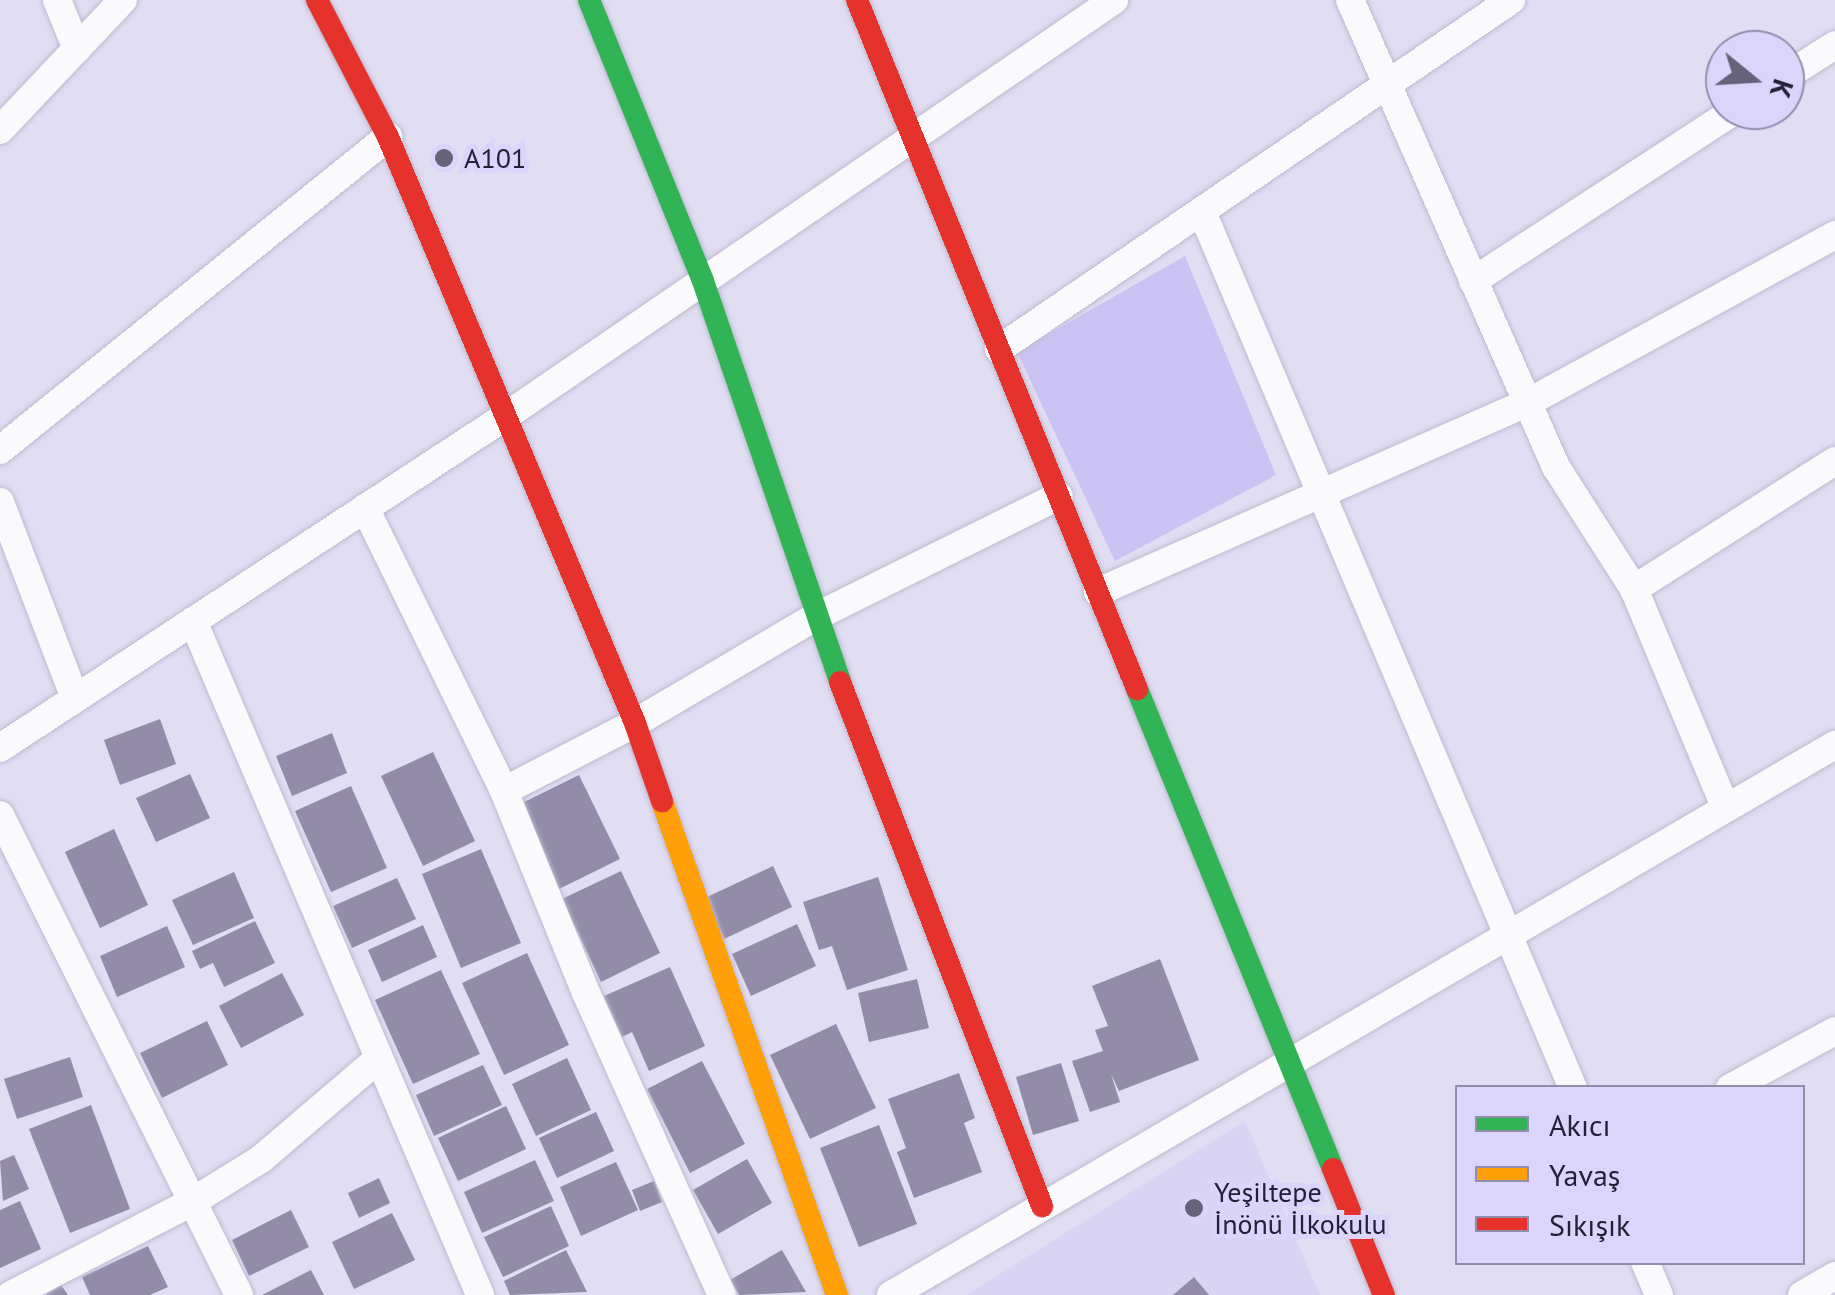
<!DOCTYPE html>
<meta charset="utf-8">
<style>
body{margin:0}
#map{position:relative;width:1835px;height:1295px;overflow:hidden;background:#e1ddf3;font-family:"PT Sans",sans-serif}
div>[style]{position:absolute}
.built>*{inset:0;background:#d9d4f4}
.green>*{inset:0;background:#cbc3f3}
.building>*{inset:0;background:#938ca9}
.roads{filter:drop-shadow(0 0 2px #bdbace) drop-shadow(0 0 2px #bdbace)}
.street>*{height:28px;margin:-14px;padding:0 14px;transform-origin:14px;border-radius:14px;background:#fafafd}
.fast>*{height:22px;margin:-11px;padding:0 11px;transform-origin:11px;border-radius:11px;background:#30b455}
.slow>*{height:22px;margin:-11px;padding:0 11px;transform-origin:11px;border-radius:11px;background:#ff9f0a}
.jam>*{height:22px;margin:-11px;padding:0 11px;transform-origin:11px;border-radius:11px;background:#e5322d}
.dots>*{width:28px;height:28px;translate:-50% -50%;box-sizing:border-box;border:5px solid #dbd5fb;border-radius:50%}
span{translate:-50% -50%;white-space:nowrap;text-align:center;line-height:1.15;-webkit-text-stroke:10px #dbd5fb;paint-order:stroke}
.poi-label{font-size:28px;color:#252037}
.left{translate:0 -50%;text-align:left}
.legend{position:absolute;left:1455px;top:1085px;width:350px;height:180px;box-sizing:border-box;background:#dbd5fb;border:2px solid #928dad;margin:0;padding:12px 18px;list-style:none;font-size:30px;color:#252037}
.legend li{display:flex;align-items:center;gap:20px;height:50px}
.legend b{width:50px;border:2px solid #928dad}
.north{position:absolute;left:1705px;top:30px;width:100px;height:100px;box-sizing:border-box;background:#dbd5fb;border:2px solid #928dad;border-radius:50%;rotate:108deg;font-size:28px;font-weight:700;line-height:40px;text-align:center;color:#252037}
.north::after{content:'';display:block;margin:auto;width:35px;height:45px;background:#676279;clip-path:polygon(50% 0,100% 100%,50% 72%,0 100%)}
</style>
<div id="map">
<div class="built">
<i style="clip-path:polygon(1245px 1121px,1320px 1295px,966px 1295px)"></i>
</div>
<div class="green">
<i style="clip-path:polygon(1185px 256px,1276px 475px,1115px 561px,1017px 352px)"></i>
</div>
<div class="building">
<i style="clip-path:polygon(160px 719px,176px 764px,120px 785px,104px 740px)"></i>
<i style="clip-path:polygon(332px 733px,347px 773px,292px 796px,276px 756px)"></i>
<i style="clip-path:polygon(433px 752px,475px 841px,423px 866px,381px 776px)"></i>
<i style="clip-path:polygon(190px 774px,210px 818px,156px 842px,136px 798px)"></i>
<i style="clip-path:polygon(579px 775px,620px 859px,557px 890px,516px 806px)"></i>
<i style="clip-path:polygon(351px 786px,387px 868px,331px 892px,295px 811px)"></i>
<i style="clip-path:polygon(114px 829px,148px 905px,100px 928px,65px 852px)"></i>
<i style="clip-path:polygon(481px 849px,521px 943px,461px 968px,422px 874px)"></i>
<i style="clip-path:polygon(773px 866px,792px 907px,724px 939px,705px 898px)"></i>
<i style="clip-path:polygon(621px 871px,660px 953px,601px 982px,562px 899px)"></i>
<i style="clip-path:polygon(234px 872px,254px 918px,193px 945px,172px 900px)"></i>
<i style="clip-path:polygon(878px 877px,908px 970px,847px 990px,832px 946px,819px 950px,803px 902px)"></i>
<i style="clip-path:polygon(397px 878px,416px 919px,352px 948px,333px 906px)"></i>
<i style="clip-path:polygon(255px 921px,275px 963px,224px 987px,213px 963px,200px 969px,192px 951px)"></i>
<i style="clip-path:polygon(797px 924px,816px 966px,751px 996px,732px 954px)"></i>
<i style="clip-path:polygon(423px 925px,437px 957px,382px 982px,368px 950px)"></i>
<i style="clip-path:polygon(167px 926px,185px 967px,117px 997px,100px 956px)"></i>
<i style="clip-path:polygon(527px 953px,569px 1045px,504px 1075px,462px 983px)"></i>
<i style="clip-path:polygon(1160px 959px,1199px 1060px,1119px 1091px,1111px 1074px,1120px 1102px,1090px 1112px,1072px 1061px,1103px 1051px,1095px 1030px,1108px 1026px,1092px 986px)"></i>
<i style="clip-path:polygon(670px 967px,705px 1046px,649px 1071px,632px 1032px,622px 1037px,604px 996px)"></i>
<i style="clip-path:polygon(441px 970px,480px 1054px,413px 1084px,375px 1000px)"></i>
<i style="clip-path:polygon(282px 973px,304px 1015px,241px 1048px,219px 1006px)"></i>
<i style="clip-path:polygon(917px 979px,929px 1028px,869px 1042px,858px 993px)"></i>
<i style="clip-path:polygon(207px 1021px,228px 1065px,162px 1098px,140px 1053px)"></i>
<i style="clip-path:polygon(836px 1024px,876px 1108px,810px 1139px,770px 1055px)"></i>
<i style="clip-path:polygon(70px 1057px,83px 1097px,17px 1119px,4px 1079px)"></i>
<i style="clip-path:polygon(567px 1058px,591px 1110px,536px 1136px,512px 1084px)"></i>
<i style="clip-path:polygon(702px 1061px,745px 1144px,690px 1173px,647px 1089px)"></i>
<i style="clip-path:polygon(1061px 1063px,1079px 1121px,1033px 1135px,1016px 1077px)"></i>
<i style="clip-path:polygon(483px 1065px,502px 1105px,434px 1136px,416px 1095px)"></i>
<i style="clip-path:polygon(959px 1073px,975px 1118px,964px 1123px,982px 1172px,914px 1198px,897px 1152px,906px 1148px,888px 1099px)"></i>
<i style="clip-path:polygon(91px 1105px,130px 1209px,70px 1233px,29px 1129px)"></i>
<i style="clip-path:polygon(506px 1106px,526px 1149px,458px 1181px,438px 1138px)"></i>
<i style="clip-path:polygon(596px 1112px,614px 1151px,557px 1178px,539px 1138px)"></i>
<i style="clip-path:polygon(879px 1125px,917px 1224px,859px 1247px,820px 1148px)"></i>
<i style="clip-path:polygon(14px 1155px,29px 1189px,3px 1201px,0 1161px)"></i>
<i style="clip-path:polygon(747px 1159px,772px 1203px,718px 1234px,693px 1190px)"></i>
<i style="clip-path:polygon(535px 1160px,554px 1201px,482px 1233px,464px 1192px)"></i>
<i style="clip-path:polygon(616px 1162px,638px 1210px,581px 1236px,560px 1187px)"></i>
<i style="clip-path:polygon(379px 1178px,390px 1203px,359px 1218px,348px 1193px)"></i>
<i style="clip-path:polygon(654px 1181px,662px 1202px,640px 1211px,632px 1190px)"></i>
<i style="clip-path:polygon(20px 1201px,41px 1249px,0 1268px,0 1210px)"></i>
<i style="clip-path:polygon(551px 1206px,569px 1246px,503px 1277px,484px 1237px)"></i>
<i style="clip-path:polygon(291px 1210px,309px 1247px,249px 1276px,232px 1240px)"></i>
<i style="clip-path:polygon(392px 1213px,415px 1260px,354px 1289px,332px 1242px)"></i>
<i style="clip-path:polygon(148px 1246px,168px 1287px,150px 1295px,90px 1295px,82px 1277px)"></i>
<i style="clip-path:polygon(566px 1250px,587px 1292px,510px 1295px,504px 1281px)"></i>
<i style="clip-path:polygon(782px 1250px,806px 1292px,739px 1295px,730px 1280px)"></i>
<i style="clip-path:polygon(311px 1270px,324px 1295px,262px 1295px)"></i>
<i style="clip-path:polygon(1194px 1277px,1209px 1295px,1173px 1295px)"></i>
<i style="clip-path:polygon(61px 1285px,68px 1295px,46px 1295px)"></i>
</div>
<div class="roads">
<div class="street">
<i style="left:57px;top:0;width:53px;rotate:67.8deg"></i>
<i style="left:1350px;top:0;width:510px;rotate:66.2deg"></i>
<i style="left:1556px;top:467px;width:145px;rotate:57.4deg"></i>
<i style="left:1634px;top:589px;width:236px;rotate:67.3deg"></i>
<i style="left:1785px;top:77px;width:59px;rotate:-32.6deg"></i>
<i style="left:0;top:130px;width:179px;rotate:-46.6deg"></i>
<i style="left:1202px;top:212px;width:951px;rotate:67.05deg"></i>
<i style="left:1473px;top:281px;width:313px;rotate:-33.1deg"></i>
<i style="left:999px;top:349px;width:620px;rotate:-34.28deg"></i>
<i style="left:0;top:450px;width:499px;rotate:-38.9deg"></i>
<i style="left:0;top:502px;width:210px;rotate:69.1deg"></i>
<i style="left:365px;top:508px;width:315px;rotate:63.8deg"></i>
<i style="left:504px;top:791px;width:220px;rotate:67.9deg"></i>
<i style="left:587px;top:995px;width:329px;rotate:65.8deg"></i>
<i style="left:1634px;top:589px;width:238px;rotate:-32.5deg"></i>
<i style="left:1098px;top:592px;width:469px;rotate:-23.8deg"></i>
<i style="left:1527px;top:403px;width:351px;rotate:-28.6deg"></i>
<i style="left:193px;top:621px;width:733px;rotate:66.93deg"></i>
<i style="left:0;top:748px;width:605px;rotate:-33.27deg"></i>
<i style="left:506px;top:416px;width:737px;rotate:-34.38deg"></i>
<i style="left:504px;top:791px;width:148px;rotate:-27.4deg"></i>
<i style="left:635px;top:723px;width:209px;rotate:-30.5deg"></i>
<i style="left:815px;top:617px;width:272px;rotate:-26.4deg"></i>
<i style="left:0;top:815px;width:536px;rotate:63.53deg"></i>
<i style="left:1730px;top:1088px;width:119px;rotate:-28.5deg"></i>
<i style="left:1645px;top:1262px;width:36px;rotate:67deg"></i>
<i style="left:11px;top:1295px;width:203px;rotate:-27.2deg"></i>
<i style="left:192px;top:1202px;width:81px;rotate:-31.9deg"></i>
<i style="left:261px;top:1159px;width:154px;rotate:-40.5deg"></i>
<i style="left:891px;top:1295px;width:1093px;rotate:-30.23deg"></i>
<i style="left:1802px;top:1295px;width:38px;rotate:-30deg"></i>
</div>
<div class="fast">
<i style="left:589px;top:0;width:303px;rotate:67.9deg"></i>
<i style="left:703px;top:281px;width:424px;rotate:71.1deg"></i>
<i style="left:1137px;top:689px;width:518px;rotate:67.79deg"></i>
</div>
<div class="slow">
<i style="left:662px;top:801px;width:524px;rotate:70.49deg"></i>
</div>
<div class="jam">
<i style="left:317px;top:0;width:154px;rotate:62.6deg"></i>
<i style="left:388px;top:137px;width:636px;rotate:67.14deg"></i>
<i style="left:635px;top:723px;width:83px;rotate:70.9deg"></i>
<i style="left:857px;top:0;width:744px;rotate:67.88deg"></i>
<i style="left:840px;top:682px;width:562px;rotate:68.92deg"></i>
<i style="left:1333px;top:1169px;width:136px;rotate:68deg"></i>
</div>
</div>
<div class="dots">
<i style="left:444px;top:158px;background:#676279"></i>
<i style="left:1194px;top:1208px;background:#676279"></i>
</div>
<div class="poi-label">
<span class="left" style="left:464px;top:158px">A101</span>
<span class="left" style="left:1214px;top:1208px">Yeşiltepe<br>İnönü İlkokulu</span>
</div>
<ul class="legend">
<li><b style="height:12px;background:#30b455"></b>Akıcı</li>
<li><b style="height:12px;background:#ff9f0a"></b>Yavaş</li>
<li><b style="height:12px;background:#e5322d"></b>Sıkışık</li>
</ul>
<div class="north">K</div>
</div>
